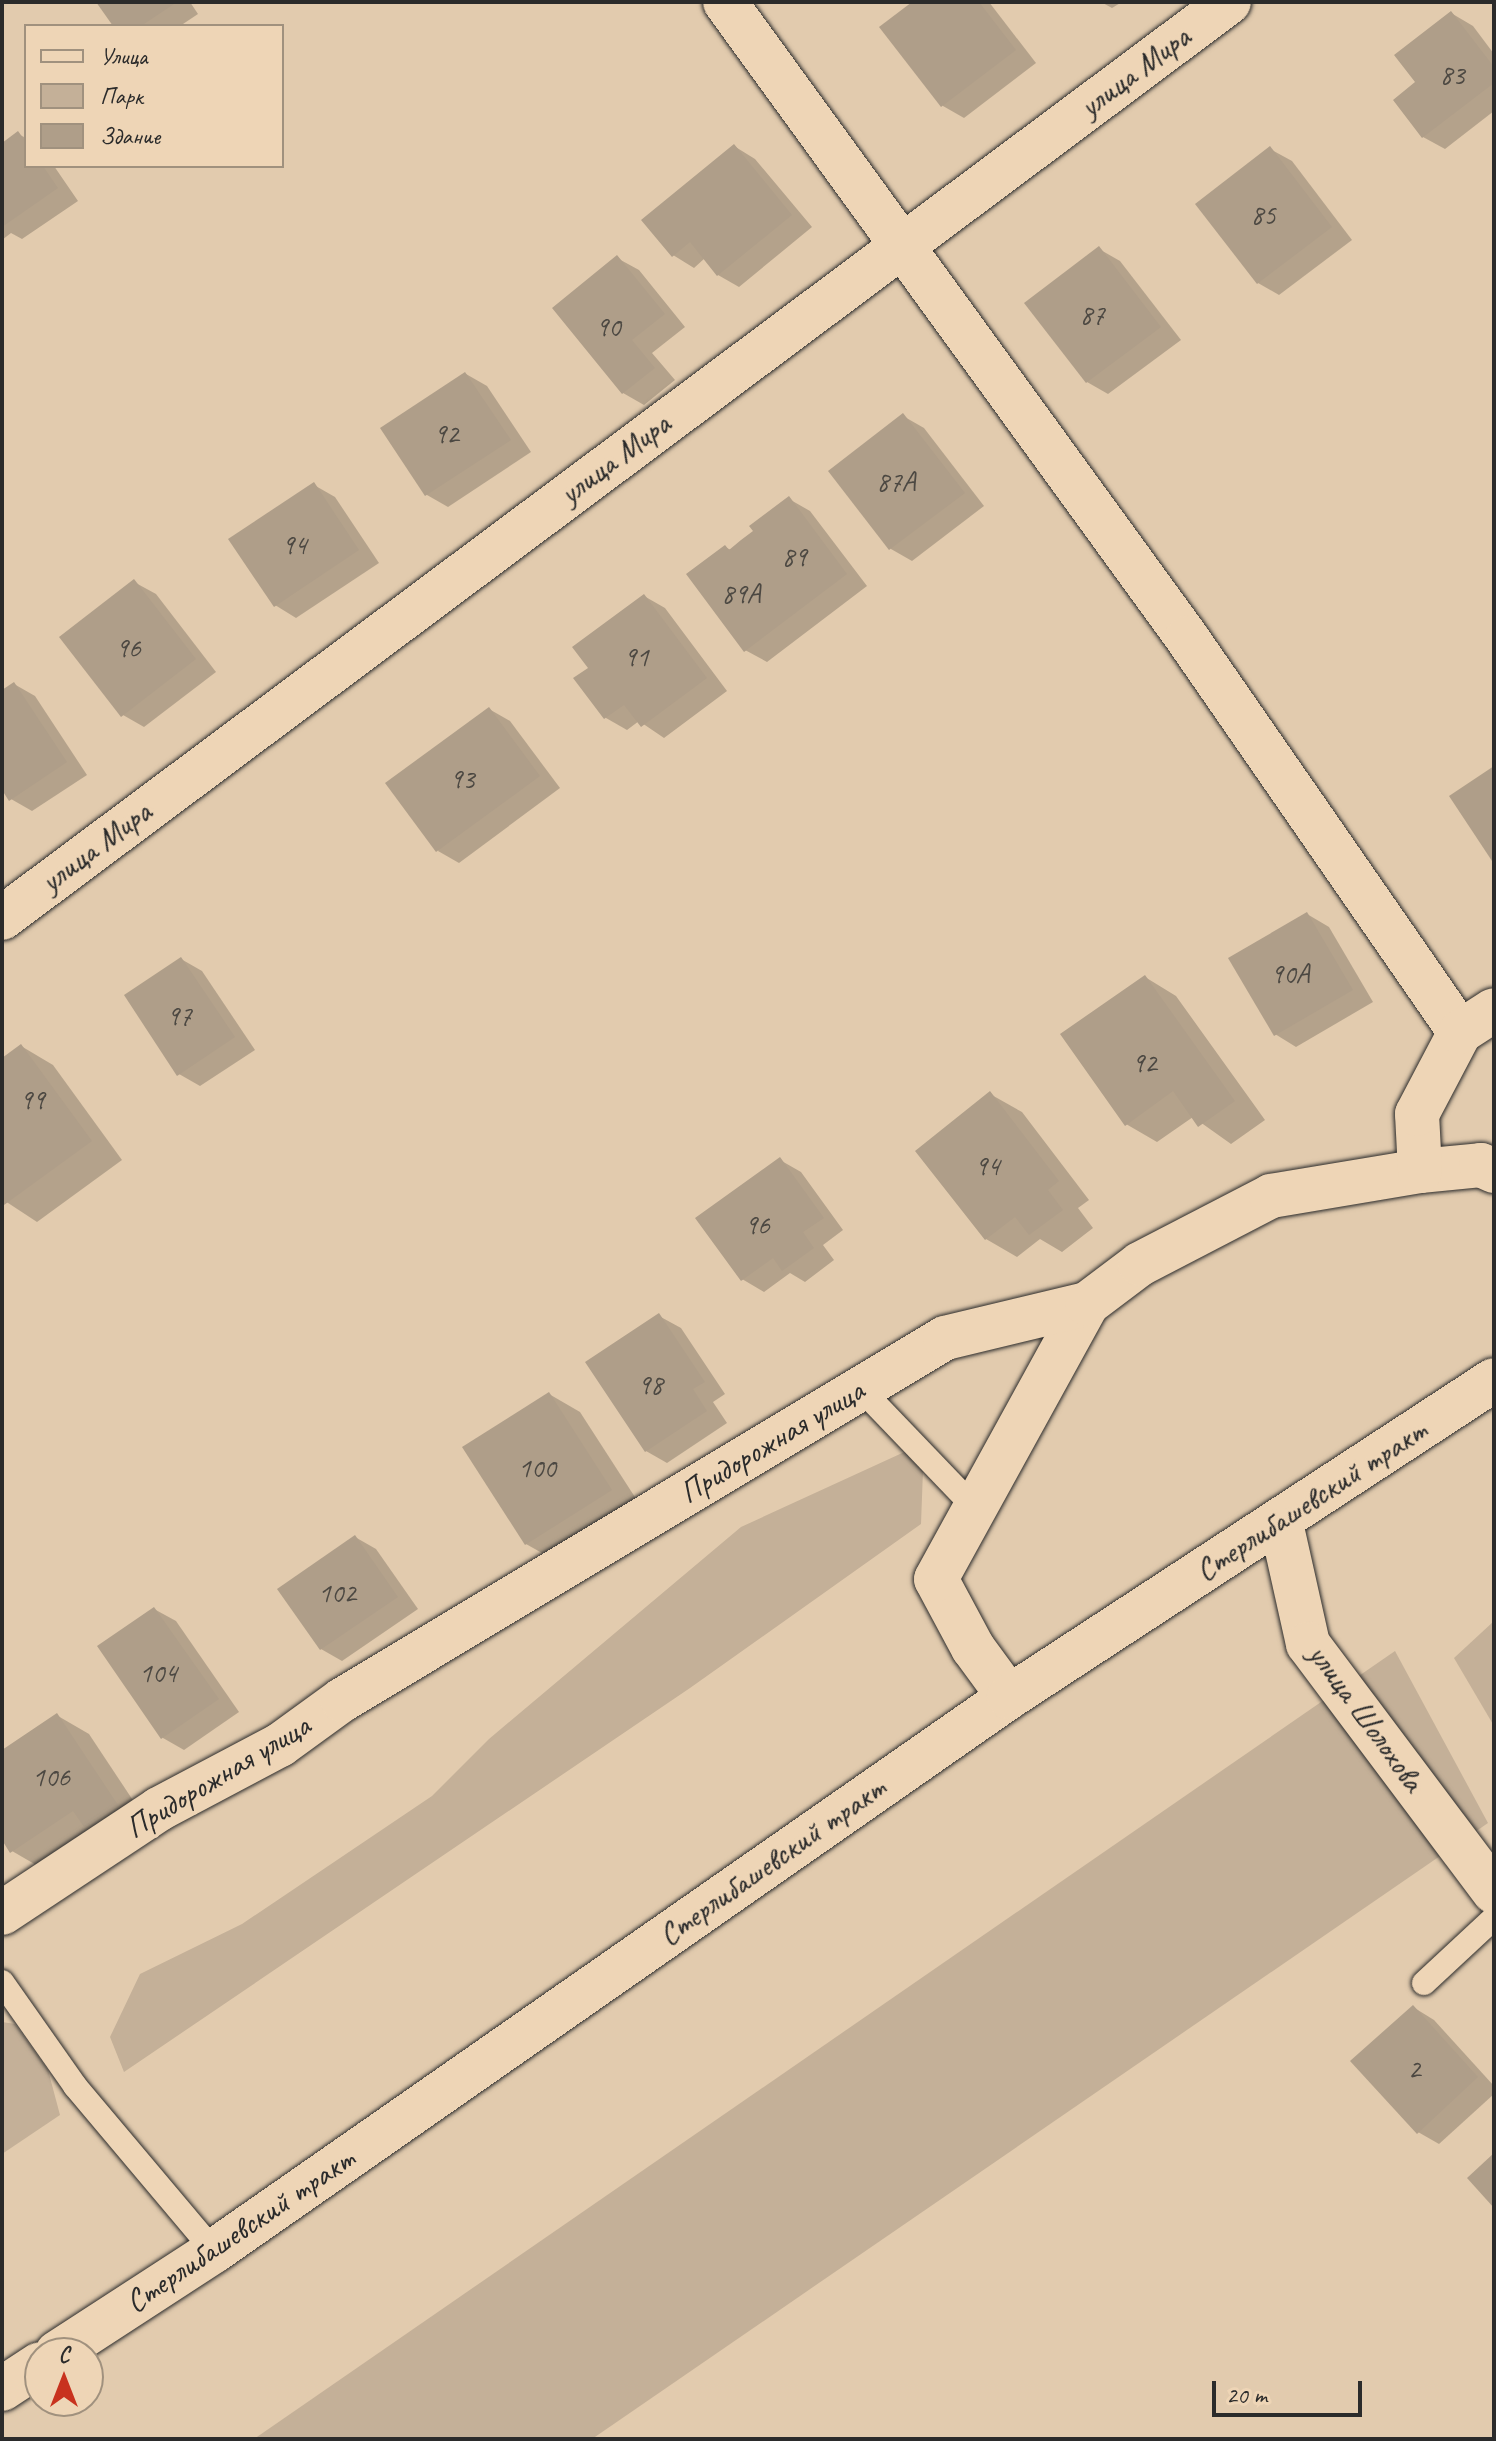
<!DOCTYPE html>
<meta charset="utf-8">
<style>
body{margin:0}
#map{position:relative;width:1496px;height:2441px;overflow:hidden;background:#e2cbae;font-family:Caveat,sans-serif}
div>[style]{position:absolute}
.green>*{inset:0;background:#c4b098}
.shadow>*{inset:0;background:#0003}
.building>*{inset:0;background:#af9e89}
.roads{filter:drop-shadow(0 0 2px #2b2b2b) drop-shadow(0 0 2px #2b2b2b)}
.lane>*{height:24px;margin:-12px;padding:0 12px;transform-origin:12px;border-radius:12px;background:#eed5b6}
.street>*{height:44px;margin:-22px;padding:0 22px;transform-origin:22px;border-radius:22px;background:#eed5b6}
.secondary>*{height:44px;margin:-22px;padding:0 22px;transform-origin:22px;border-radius:22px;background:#eed5b6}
.primary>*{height:44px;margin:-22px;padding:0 22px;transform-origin:22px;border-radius:22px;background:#eed5b6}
span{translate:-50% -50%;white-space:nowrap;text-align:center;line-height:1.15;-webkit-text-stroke:7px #eed5b6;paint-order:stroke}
.number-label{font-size:28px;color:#4c4842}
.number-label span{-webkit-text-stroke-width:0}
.street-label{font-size:32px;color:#2b2b2b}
.frame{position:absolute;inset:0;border:4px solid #2b2b2b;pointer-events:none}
.legend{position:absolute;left:24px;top:24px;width:260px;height:144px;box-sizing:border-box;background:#eed5b6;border:2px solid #a0917e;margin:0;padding:10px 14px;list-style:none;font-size:24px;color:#2b2b2b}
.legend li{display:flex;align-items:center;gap:16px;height:40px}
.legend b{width:40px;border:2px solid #a0917e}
.north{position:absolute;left:24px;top:2337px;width:80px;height:80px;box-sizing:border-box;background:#eed5b6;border:2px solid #a0917e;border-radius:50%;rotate:0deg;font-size:22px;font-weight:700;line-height:32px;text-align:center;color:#2b2b2b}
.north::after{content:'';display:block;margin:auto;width:28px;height:36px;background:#c8321e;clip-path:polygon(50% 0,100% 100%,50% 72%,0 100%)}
.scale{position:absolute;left:1212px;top:2381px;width:150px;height:36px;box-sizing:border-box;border:4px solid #2b2b2b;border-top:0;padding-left:10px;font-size:24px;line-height:28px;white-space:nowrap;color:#2b2b2b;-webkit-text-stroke:6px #eed5b6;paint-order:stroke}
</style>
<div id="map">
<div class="green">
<i style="clip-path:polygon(924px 1443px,921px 1524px,690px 1688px,124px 2072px,110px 2037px,140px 1974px,242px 1924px,432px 1796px,489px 1739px,741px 1527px)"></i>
<i style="clip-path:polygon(1494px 1621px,1494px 1726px,1454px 1658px)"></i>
<i style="clip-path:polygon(1395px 1651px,1488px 1823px,592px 2439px,254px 2439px)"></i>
<i style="clip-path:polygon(2px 2022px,15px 2024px,48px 2070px,60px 2115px,2px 2154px)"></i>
</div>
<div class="shadow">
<i style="clip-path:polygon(99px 2px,190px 2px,198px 14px,180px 26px,115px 26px)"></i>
<i style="clip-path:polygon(915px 2px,989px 2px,1036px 63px,964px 118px,943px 106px,882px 27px)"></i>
<i style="clip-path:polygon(1101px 2px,1122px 2px,1112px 8px)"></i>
<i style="clip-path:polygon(1451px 13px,1473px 26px,1494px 54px,1494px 111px,1445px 149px,1423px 137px,1418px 83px)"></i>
<i style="clip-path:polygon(18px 134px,26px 138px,26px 166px,54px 166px,78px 201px,22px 239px,11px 233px,2px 240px,2px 145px)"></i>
<i style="clip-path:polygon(734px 146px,755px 159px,812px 227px,739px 287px,718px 275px,705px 258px,694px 268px,673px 255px)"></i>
<i style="clip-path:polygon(1270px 149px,1292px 161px,1352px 240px,1279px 295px,1258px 283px)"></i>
<i style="clip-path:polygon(1099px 249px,1120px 261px,1181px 340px,1108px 394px,1087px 382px)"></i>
<i style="clip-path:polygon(617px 258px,639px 270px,685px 327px,652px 353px,675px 380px,644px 405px,623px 393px)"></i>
<i style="clip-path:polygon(466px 374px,487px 386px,531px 452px,448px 507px,427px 495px,383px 429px)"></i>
<i style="clip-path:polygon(903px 416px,924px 428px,984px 506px,912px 561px,891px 549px,830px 471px)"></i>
<i style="clip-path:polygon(314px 485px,335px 497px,379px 563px,296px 618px,275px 605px)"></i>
<i style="clip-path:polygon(789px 499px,810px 511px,867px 586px,767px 662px,745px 650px,725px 547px,731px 550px,743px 542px)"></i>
<i style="clip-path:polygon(134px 582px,156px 594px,216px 672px,144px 727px,123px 715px)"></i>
<i style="clip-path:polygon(644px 596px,665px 608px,727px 691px,664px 738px,639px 721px,627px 730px,606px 718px,590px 668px)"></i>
<i style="clip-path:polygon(14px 684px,35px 696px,87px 775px,32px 811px,11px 799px,2px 786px,2px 692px)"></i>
<i style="clip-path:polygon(489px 709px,510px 721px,560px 788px,459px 863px,438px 851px)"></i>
<i style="clip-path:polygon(1307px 914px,1329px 927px,1373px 1002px,1296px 1047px,1275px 1034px)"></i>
<i style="clip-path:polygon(181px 959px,202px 971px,255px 1050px,200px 1086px,179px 1074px)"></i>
<i style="clip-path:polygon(1145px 977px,1176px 996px,1265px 1120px,1231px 1144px,1193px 1117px,1157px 1142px,1126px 1124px)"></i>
<i style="clip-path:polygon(21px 1046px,53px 1065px,122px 1160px,37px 1222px,2px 1199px,2px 1061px)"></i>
<i style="clip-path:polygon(990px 1094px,1022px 1112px,1089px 1200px,1078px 1208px,1093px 1228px,1062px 1252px,1040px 1239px,1017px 1257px,986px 1239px)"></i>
<i style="clip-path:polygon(780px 1160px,801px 1172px,843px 1230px,823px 1245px,834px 1260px,805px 1282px,790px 1273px,764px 1292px,742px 1279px)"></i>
<i style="clip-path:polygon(659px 1316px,681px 1328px,725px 1394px,713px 1402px,727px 1423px,667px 1463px,646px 1451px)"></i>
<i style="clip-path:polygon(549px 1394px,580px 1412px,642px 1508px,558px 1562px,526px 1544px)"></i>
<i style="clip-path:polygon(355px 1537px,376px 1549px,418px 1609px,342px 1661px,321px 1649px)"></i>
<i style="clip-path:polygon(154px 1609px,176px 1621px,239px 1712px,184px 1750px,163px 1738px)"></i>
<i style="clip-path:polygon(58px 1716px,89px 1734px,148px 1823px,43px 1869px,12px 1851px,2px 1837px,2px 1752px)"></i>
<i style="clip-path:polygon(1413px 2007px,1434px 2020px,1494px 2086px,1494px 2094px,1439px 2144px,1418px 2132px)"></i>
</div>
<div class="building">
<i style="clip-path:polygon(96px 2px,177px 2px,141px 26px,113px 26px)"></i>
<i style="clip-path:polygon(912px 2px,979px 2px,1016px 50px,941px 107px,879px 27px)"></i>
<i style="clip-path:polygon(1451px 11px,1494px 67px,1494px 83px,1422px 138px,1393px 100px,1415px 82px,1394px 55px)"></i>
<i style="clip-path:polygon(18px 131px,26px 142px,26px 166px,43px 166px,58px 188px,2px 227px,2px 143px)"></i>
<i style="clip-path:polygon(734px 144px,792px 215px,717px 276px,690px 242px,672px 257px,641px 220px)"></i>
<i style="clip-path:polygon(1270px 146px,1332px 227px,1257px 284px,1195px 204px)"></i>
<i style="clip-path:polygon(1099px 246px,1161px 327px,1086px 383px,1024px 303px)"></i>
<i style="clip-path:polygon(617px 255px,665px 314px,632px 340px,655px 368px,622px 394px,552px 308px)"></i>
<i style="clip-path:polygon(465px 372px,511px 440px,425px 496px,380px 428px)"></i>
<i style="clip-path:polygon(903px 413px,965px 493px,889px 550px,828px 471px)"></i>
<i style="clip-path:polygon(314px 482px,359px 550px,274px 607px,228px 539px)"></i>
<i style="clip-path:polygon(789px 496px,847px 574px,744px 652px,686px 574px,725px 545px,729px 550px,741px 540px,753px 531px,749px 526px)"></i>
<i style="clip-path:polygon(134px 579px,196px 659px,121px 717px,59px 637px)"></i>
<i style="clip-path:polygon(644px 594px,707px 678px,641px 727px,624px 705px,604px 719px,573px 678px,588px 668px,572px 647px)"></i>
<i style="clip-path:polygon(14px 682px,67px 762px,9px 801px,2px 790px,2px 690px)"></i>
<i style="clip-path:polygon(489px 707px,540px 776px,436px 852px,385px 783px)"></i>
<i style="clip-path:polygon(1494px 766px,1494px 864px,1449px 796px)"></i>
<i style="clip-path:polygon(1307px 912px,1353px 990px,1274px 1036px,1228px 958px)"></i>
<i style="clip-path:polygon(181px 957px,235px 1037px,177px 1076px,124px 995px)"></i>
<i style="clip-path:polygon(1145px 975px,1235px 1101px,1198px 1127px,1173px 1091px,1125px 1126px,1060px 1034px)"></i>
<i style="clip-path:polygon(21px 1044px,92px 1141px,4px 1205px,2px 1058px)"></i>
<i style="clip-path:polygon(990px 1091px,1059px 1181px,1048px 1190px,1063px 1210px,1029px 1235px,1015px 1217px,985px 1240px,915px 1151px)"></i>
<i style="clip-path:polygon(780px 1157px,824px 1218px,803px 1232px,814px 1248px,782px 1271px,773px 1258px,741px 1281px,695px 1218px)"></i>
<i style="clip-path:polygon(659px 1313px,705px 1382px,693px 1389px,707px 1411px,645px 1452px,585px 1362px)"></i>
<i style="clip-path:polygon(549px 1392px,612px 1490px,525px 1545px,462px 1447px)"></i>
<i style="clip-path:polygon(355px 1535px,398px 1597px,320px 1650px,277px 1589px)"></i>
<i style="clip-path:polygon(154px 1607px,219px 1699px,161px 1739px,97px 1646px)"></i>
<i style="clip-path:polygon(57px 1713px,118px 1805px,84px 1827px,73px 1811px,10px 1853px,2px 1840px,2px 1750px)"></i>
<i style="clip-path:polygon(1413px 2005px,1478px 2077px,1417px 2134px,1350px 2061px)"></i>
<i style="clip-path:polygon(1494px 2153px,1494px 2208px,1467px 2178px)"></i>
</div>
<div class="roads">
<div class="lane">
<i style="left:860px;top:1388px;width:165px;rotate:46.2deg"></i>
<i style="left:2px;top:1982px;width:127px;rotate:54.9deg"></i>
<i style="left:75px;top:2086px;width:216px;rotate:49.9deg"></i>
<i style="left:1424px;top:1983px;width:96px;rotate:-42.9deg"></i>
</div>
<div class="street">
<i style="left:725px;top:2px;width:786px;rotate:54deg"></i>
<i style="left:1187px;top:638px;width:479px;rotate:55.3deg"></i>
<i style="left:2px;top:918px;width:1531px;rotate:-36.74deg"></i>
<i style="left:1420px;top:1171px;width:61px;rotate:-5.6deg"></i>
<i style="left:1481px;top:1165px;width:14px;rotate:25deg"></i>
<i style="left:1009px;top:1697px;width:61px;rotate:-126.3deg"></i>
<i style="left:973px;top:1648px;width:78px;rotate:-118.2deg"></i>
<i style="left:936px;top:1579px;width:314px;rotate:-61.2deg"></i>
<i style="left:2px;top:1913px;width:188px;rotate:-33.5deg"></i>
<i style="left:159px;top:1809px;width:137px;rotate:-27.9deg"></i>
<i style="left:280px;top:1745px;width:77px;rotate:-36deg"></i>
<i style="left:342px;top:1700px;width:703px;rotate:-30.98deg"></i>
<i style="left:945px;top:1338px;width:146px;rotate:-13.5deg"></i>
<i style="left:1087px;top:1304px;width:66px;rotate:-37deg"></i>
<i style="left:1140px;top:1264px;width:148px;rotate:-27.4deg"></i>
<i style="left:1271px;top:1196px;width:151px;rotate:-9.5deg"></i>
<i style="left:1420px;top:1171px;width:57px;rotate:-93deg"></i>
<i style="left:1417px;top:1114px;width:93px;rotate:-62.3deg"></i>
<i style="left:1460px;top:1032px;width:40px;rotate:-32.9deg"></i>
</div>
<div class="secondary">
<i style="left:1281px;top:1523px;width:124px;rotate:77.4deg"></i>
<i style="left:1308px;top:1644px;width:310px;rotate:53.1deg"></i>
</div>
<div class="primary">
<i style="left:57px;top:2353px;width:187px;rotate:-33deg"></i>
<i style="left:214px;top:2251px;width:969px;rotate:-34.87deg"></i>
<i style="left:1009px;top:1697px;width:579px;rotate:-33.17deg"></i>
<i style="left:2px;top:2389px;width:45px;rotate:-33.3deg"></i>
</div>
</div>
<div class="number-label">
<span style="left:1452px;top:75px">83</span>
<span style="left:1263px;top:215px">85</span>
<span style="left:1092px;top:315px">87</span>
<span style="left:608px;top:327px">90</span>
<span style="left:446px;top:434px">92</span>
<span style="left:896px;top:482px">87А</span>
<span style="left:294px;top:545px">94</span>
<span style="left:794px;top:557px">89</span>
<span style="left:741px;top:594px">89А</span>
<span style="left:128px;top:648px">96</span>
<span style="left:636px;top:657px">91</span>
<span style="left:462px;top:779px">93</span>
<span style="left:1290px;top:974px">90А</span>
<span style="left:179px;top:1016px">97</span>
<span style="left:1144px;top:1063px">92</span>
<span style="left:32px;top:1100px">99</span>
<span style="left:987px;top:1166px">94</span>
<span style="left:757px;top:1225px">96</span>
<span style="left:650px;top:1385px">98</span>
<span style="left:537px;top:1468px">100</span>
<span style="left:337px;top:1593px">102</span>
<span style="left:158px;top:1673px">104</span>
<span style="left:51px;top:1777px">106</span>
<span style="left:1414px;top:2069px">2</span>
</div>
<div class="street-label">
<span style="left:1135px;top:72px;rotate:-37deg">улица Мира</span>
<span style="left:615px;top:459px;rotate:-37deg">улица Мира</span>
<span style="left:96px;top:847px;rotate:-37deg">улица Мира</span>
<span style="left:772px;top:1442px;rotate:-31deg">Придорожная улица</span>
<span style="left:1311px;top:1501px;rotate:-33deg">Стерлибашевский тракт</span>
<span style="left:1366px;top:1718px;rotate:54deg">улица Шолохова</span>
<span style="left:218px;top:1777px;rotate:-31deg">Придорожная улица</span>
<span style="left:772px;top:1862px;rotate:-35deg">Стерлибашевский тракт</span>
<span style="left:240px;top:2231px;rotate:-34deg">Стерлибашевский тракт</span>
</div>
<div class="frame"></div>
<ul class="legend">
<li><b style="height:10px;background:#eed5b6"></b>Улица</li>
<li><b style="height:22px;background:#c4b098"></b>Парк</li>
<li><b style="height:22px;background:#af9e89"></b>Здание</li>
</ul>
<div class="north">С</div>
<div class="scale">20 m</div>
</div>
